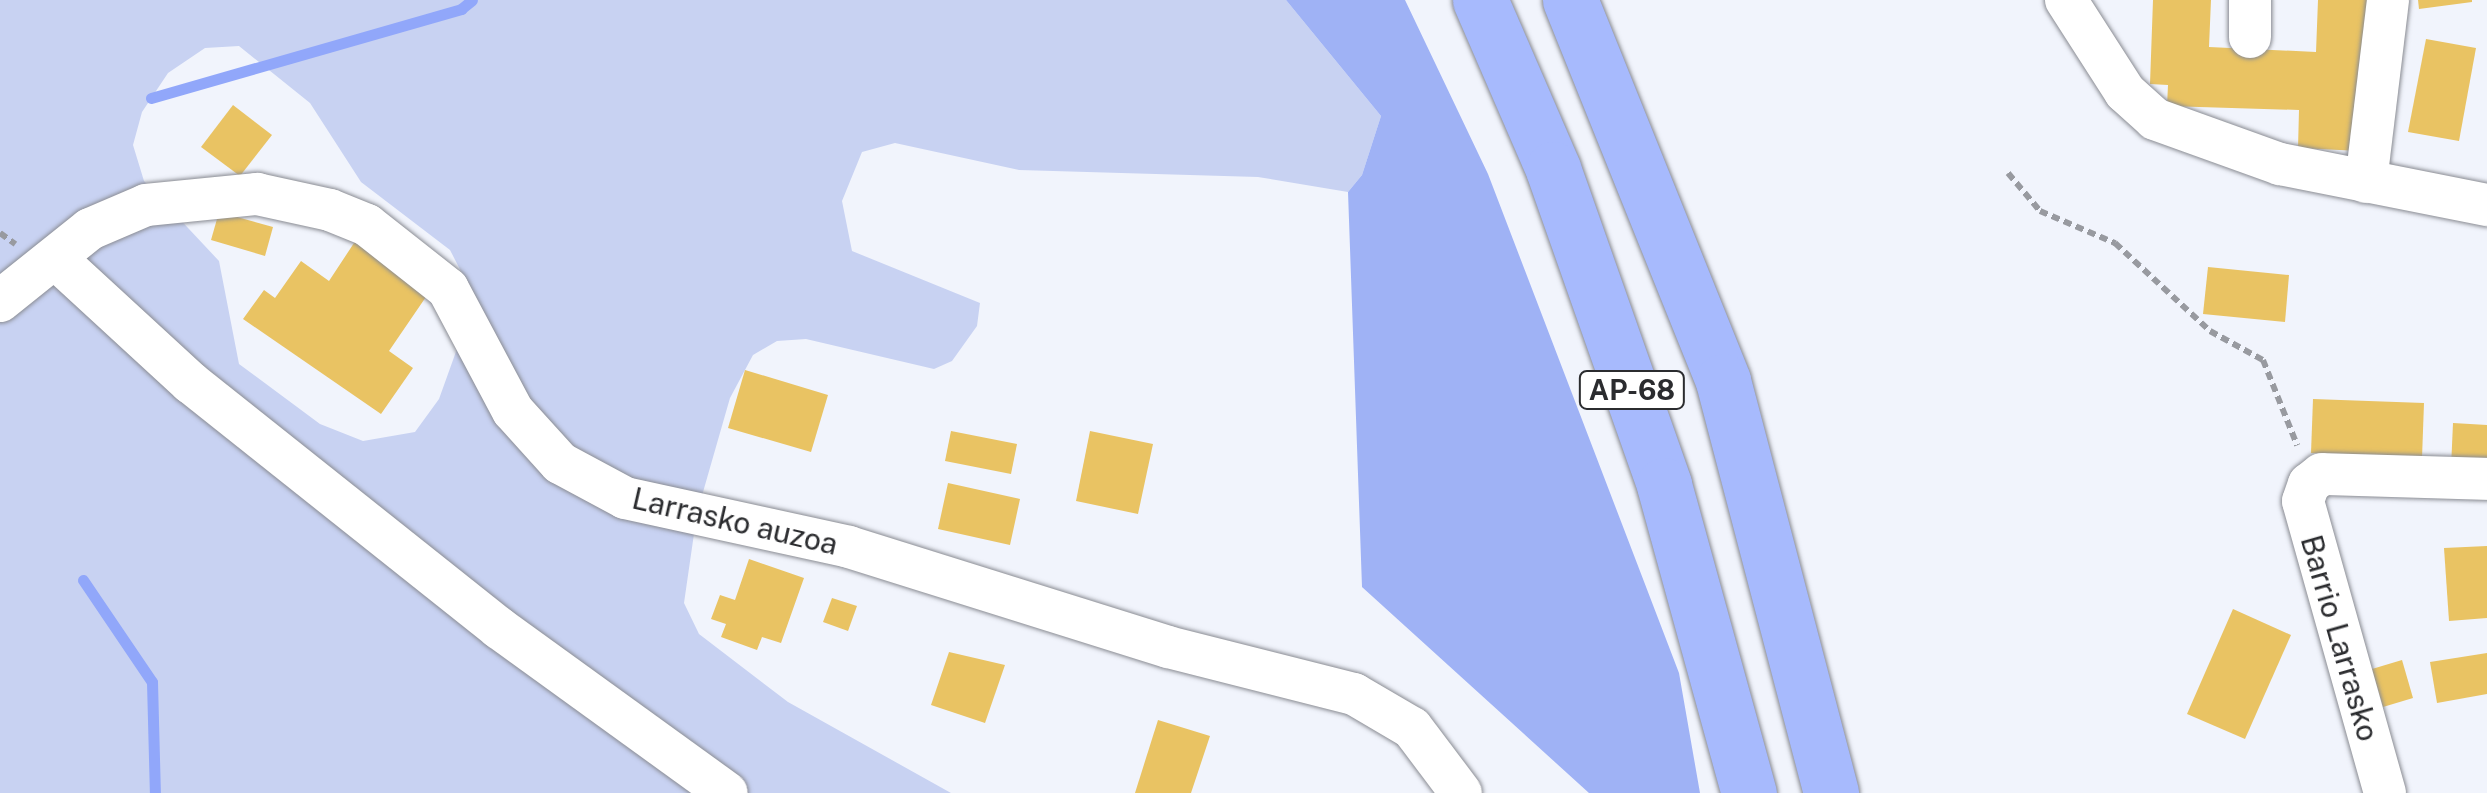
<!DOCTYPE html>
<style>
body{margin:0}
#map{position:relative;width:2487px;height:793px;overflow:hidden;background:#f1f4fc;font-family:"Public Sans",sans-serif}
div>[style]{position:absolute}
.green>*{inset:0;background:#c8d2f2}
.forest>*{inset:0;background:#9fb2f5}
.stream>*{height:11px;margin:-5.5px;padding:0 5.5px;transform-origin:5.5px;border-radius:5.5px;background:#91a7fa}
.building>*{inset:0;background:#e9c363}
.path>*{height:6px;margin-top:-3px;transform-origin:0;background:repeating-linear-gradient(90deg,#989aa0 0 8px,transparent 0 13px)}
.roads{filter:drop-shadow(0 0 2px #8a8c93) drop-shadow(0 0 2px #8a8c93)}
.minor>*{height:42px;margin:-21px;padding:0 21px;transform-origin:21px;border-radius:21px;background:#fff}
.highway>*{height:55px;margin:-27.5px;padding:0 27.5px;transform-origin:27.5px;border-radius:27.5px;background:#a7bafd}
span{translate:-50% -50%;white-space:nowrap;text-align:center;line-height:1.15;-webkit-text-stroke:9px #fff;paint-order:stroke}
.shield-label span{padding:2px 8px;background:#fff;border:2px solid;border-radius:8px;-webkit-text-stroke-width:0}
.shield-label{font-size:28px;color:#2b2c2f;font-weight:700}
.street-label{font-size:30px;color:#2b2c2f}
</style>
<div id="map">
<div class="green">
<i style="clip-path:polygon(evenodd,0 0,1286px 0,1381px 116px,1362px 175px,1348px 192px,1258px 177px,1019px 170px,895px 143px,862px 152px,842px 201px,852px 251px,980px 303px,977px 326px,952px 361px,934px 369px,806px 339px,777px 341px,753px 355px,730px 398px,697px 513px,684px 603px,699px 634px,788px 702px,951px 793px,0 793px,0 0,239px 46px,310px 103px,361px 182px,450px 250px,469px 287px,467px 321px,439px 399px,415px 432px,363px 441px,320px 424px,239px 364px,219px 261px,144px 181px,133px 145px,142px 112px,168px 73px,205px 48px,239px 46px)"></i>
</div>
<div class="forest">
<i style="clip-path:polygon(1286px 0,1405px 0,1488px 174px,1679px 673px,1700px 793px,1589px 793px,1362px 587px,1348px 192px,1362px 175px,1381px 116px)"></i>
</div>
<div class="stream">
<i style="left:151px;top:98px;width:323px;rotate:-16deg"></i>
<i style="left:461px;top:9px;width:14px;rotate:-39deg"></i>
<i style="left:83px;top:580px;width:123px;rotate:55.9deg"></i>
<i style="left:152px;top:682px;width:111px;rotate:88.5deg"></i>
</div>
<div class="building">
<i style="clip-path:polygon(2153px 0,2211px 0,2209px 47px,2316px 52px,2318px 0,2379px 0,2360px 151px,2298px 148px,2299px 110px,2167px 106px,2168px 85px,2150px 84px)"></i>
<i style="clip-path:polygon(2418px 0,2472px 0,2472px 2px,2419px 9px)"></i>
<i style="clip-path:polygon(2426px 39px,2476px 48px,2459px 141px,2408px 132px)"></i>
<i style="clip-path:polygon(233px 105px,272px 135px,240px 176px,201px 147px)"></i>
<i style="clip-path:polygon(219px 212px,273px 227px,265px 256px,211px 240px)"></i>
<i style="clip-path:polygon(356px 240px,430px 291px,389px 351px,413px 368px,381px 414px,243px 319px,264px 290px,275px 298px,301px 261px,329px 281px)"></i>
<i style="clip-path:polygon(2208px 267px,2289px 275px,2285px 322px,2203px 314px)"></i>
<i style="clip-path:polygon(745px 370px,828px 395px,811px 452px,728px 428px)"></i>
<i style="clip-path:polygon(2313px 399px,2424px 403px,2422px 458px,2311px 453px)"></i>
<i style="clip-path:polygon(2453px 423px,2487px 425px,2487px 470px,2451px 468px)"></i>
<i style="clip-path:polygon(951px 431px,1017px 444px,1011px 474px,945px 461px)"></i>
<i style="clip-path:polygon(1090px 431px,1153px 444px,1138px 514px,1076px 501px)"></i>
<i style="clip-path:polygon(948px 483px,1020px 499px,1010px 545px,938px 529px)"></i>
<i style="clip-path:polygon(2487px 546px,2487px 618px,2449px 621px,2444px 548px)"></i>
<i style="clip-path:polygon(749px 559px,804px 578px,781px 643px,762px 637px,757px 650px,721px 637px,726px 624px,711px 619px,720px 595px,735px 600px)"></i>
<i style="clip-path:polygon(832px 598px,857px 606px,848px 631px,823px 622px)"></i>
<i style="clip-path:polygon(2233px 609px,2291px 635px,2245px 739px,2187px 714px)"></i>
<i style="clip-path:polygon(949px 652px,1005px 665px,985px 723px,931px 705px)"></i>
<i style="clip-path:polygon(2487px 653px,2487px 694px,2437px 703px,2430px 662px)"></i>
<i style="clip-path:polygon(2402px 660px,2413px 698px,2383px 707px,2372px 669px)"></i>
<i style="clip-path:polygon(1158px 720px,1210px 736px,1191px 793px,1135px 793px)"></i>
</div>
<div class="path">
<i style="left:2008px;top:173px;width:50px;rotate:49.9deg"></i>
<i style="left:2040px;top:211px;width:82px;rotate:23.1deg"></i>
<i style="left:2115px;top:243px;width:129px;rotate:42.8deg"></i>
<i style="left:2210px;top:331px;width:60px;rotate:28.7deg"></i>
<i style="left:2263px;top:360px;width:92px;rotate:68.2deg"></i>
<i style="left:0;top:233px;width:19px;rotate:36deg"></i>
</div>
<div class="roads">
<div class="minor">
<i style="left:2066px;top:0;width:109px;rotate:57.3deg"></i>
<i style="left:2125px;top:92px;width:40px;rotate:42deg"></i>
<i style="left:2155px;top:119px;width:133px;rotate:19.8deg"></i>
<i style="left:2280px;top:164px;width:211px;rotate:11.2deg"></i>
<i style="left:2250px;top:0;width:37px;rotate:90deg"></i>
<i style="left:2366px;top:182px;width:183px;rotate:-83.1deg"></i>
<i style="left:55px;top:258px;width:185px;rotate:42.6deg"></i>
<i style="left:191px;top:383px;width:394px;rotate:38.5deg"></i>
<i style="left:499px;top:628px;width:281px;rotate:35.9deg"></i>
<i style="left:0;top:301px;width:115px;rotate:-38.7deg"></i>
<i style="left:90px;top:229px;width:61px;rotate:-23.2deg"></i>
<i style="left:146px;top:205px;width:112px;rotate:-5.7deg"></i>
<i style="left:257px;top:194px;width:75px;rotate:12.4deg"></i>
<i style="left:330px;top:210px;width:40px;rotate:22deg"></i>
<i style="left:367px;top:225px;width:103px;rotate:38.3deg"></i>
<i style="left:448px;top:289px;width:138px;rotate:62deg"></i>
<i style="left:513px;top:411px;width:70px;rotate:47.9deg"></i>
<i style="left:560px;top:463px;width:74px;rotate:28.3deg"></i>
<i style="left:625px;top:498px;width:229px;rotate:12.3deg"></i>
<i style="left:849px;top:547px;width:334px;rotate:17.4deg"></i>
<i style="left:1168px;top:647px;width:192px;rotate:14.2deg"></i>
<i style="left:1354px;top:694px;width:67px;rotate:30.4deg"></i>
<i style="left:1412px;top:728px;width:81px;rotate:53deg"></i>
<i style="left:2385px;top:793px;width:303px;rotate:-105.7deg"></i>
<i style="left:2303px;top:501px;width:18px;rotate:-71deg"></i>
<i style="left:2309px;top:484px;width:16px;rotate:-38deg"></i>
<i style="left:2322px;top:474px;width:165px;rotate:1.7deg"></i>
</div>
<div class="highway">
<i style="left:1480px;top:0;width:184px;rotate:66.6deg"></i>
<i style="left:1553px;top:169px;width:335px;rotate:70.6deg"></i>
<i style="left:1664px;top:485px;width:320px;rotate:74.6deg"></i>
<i style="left:1570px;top:0;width:411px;rotate:68.1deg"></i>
<i style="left:1723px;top:381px;width:426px;rotate:75.3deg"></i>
</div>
</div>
<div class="shield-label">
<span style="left:1632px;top:390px">AP-68</span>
</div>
<div class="street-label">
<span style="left:735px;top:521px;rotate:13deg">Larrasko auzoa</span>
<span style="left:2340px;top:638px;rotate:74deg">Barrio Larrasko</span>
</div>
</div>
